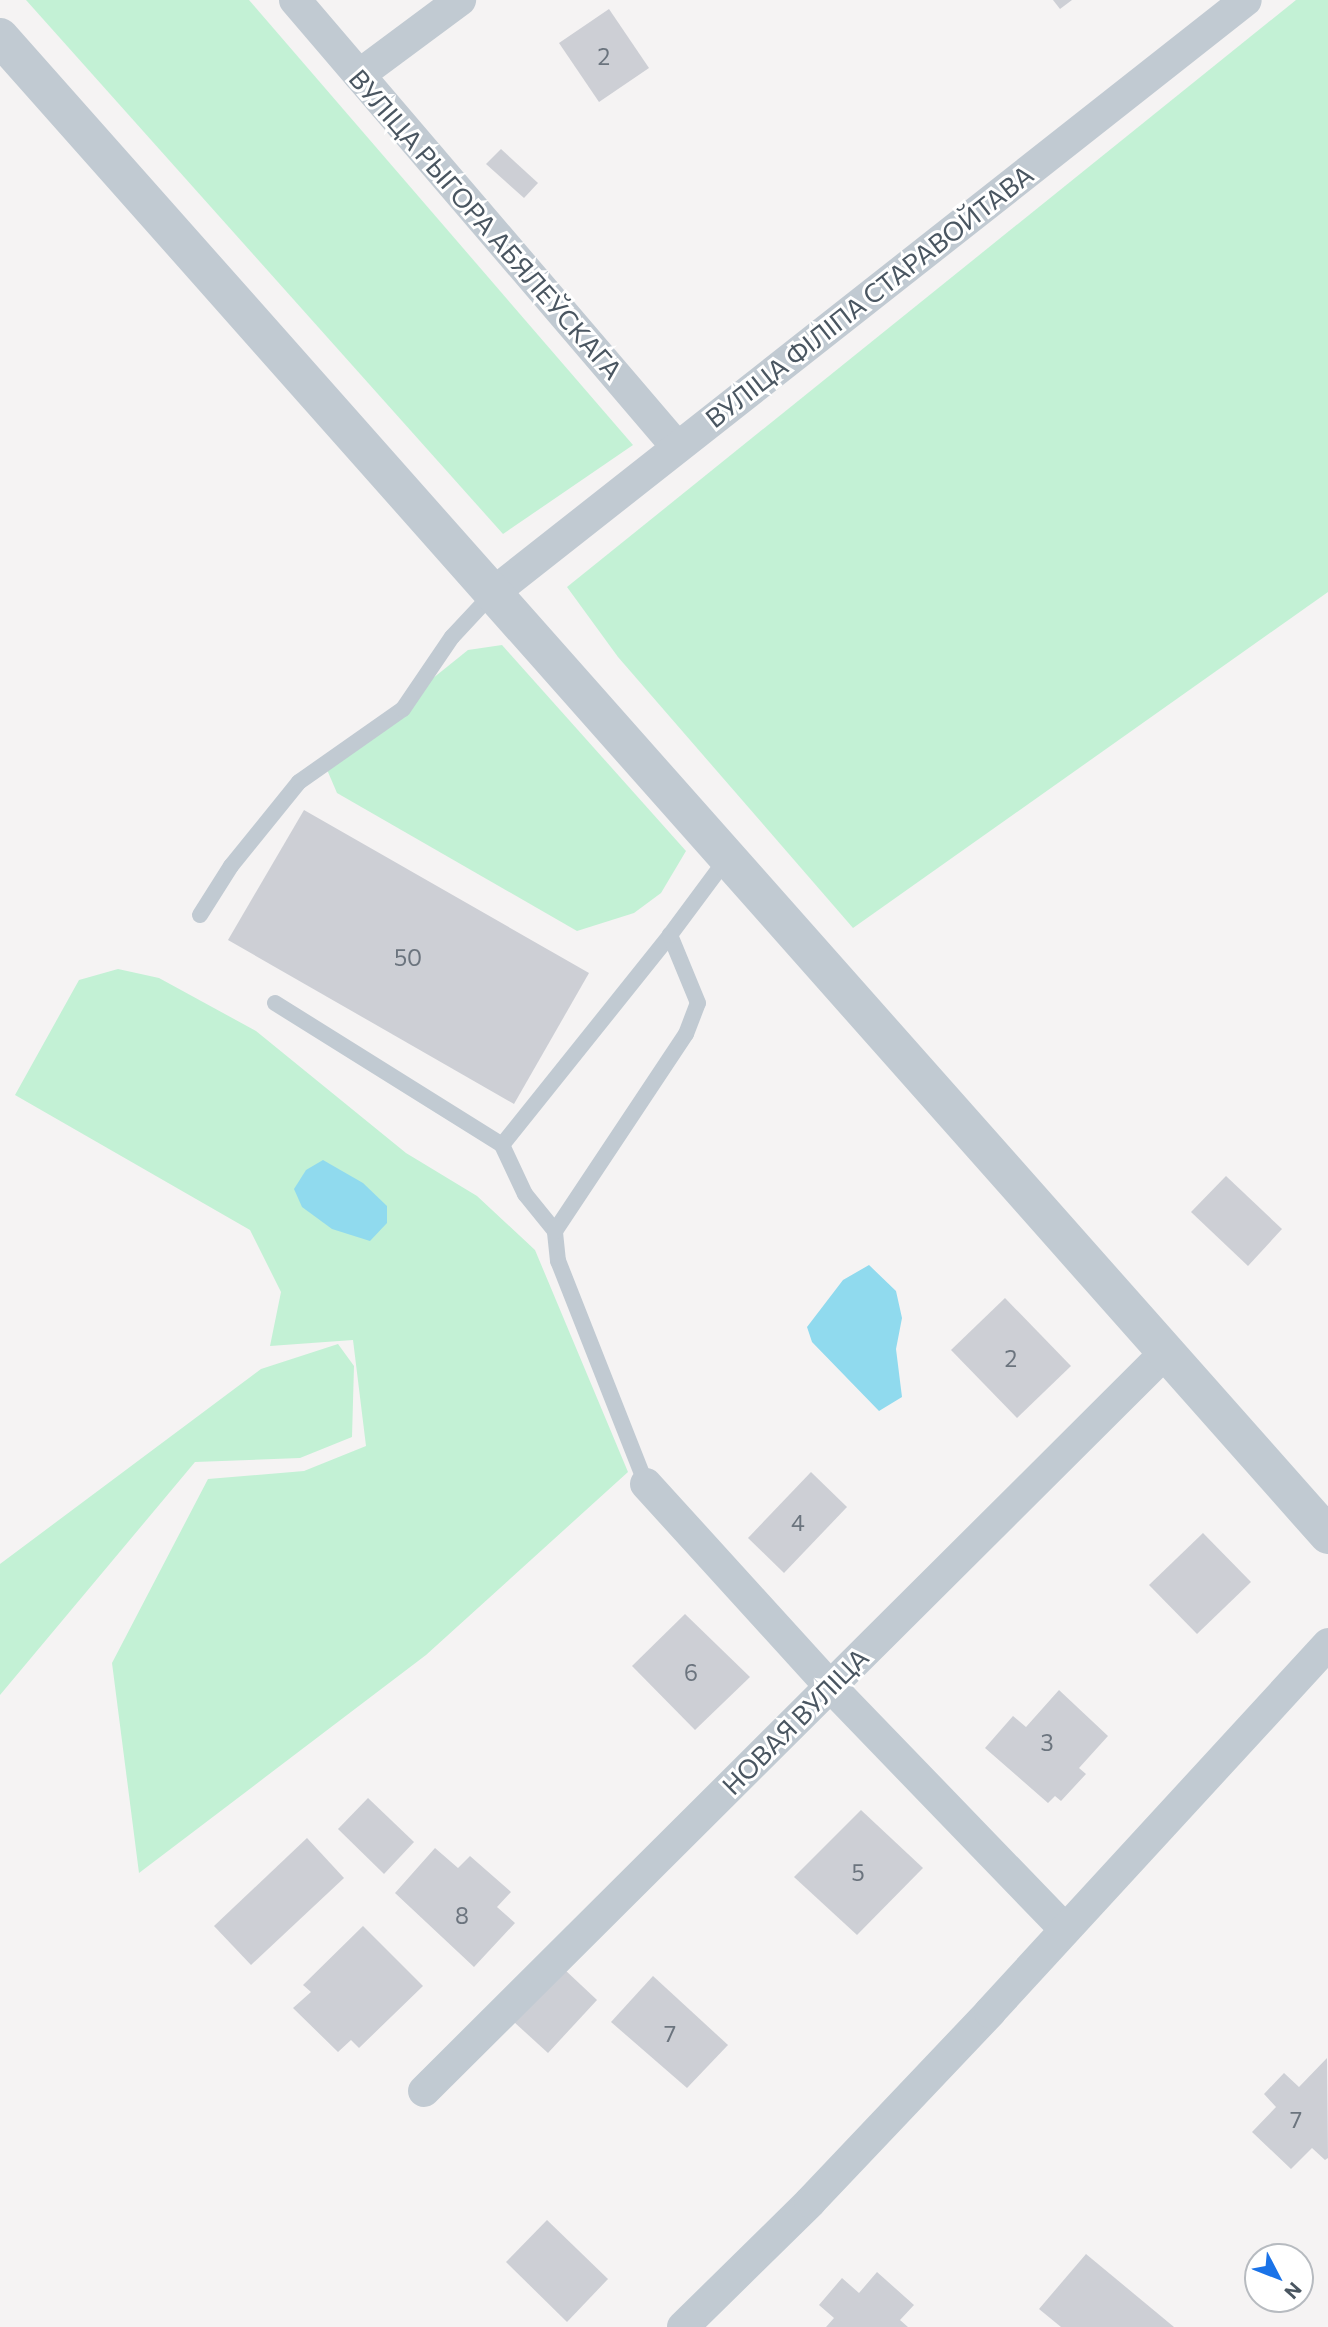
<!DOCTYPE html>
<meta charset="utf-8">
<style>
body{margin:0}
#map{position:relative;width:1328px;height:2327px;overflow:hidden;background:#f5f3f3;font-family:Commissioner,sans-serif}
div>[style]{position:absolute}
.green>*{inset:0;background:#c3f1d5}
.water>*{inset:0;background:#90daee}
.building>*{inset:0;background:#cdcfd5}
.service>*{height:16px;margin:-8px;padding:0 8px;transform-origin:8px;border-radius:8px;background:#c1cad2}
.minor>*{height:32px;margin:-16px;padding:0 16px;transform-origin:16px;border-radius:16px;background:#c1cad2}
.tertiary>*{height:38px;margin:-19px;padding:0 19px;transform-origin:19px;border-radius:19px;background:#c1cad2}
span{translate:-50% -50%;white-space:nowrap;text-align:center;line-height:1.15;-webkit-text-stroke:6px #fff;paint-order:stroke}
.number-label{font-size:23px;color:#6b747e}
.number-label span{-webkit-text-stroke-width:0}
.street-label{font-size:26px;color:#4a5661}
.north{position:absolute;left:1244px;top:2243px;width:70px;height:70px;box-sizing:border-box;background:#fff;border:2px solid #b7bbc0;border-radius:50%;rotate:132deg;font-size:19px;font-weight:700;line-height:28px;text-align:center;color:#4a5661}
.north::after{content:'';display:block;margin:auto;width:24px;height:32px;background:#1a73e8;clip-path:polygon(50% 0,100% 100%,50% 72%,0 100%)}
</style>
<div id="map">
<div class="green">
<i style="clip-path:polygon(26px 0,249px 0,633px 445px,503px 534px)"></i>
<i style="clip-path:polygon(1296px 0,1328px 0,1328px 592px,853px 928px,618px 657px,567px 587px)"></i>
<i style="clip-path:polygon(502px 645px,686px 851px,661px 893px,634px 913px,577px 931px,337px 793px,325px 765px,468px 650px)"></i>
<i style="clip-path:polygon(118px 969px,159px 978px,256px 1031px,406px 1153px,477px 1196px,535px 1250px,628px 1472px,426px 1655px,139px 1873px,112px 1663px,208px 1479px,304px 1471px,366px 1446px,353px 1340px,270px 1346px,281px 1292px,250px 1230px,15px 1095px,79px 980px)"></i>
<i style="clip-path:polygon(338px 1344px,354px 1366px,352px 1437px,300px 1458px,195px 1462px,0 1695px,0 1564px,261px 1369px)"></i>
</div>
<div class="water">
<i style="clip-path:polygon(323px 1160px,363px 1183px,387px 1206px,387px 1223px,370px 1241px,332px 1229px,302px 1207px,294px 1189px,306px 1170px)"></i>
<i style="clip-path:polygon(869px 1265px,896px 1291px,902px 1318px,896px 1349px,902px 1397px,879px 1411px,812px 1342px,807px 1327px,843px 1280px)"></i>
</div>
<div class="building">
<i style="clip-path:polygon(1053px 0,1072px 0,1060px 9px)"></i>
<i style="clip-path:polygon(609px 9px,649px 68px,599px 102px,559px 43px)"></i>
<i style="clip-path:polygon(501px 149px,538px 183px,524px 198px,486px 164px)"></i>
<i style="clip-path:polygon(304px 810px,589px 973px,514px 1104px,228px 940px)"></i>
<i style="clip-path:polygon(1226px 1176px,1282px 1229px,1248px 1266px,1191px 1212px)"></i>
<i style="clip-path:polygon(1005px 1298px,1071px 1366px,1017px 1418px,951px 1350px)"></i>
<i style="clip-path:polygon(811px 1472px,847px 1507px,784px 1573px,748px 1538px)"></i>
<i style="clip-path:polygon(1203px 1533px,1251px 1582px,1197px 1634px,1149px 1585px)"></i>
<i style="clip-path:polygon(685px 1614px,750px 1677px,695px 1730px,632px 1666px)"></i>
<i style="clip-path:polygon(1059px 1690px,1108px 1736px,1079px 1768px,1086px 1774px,1061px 1801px,1055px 1796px,1048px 1803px,985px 1748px,1013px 1716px,1026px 1727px)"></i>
<i style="clip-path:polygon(368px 1798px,414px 1842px,384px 1874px,338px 1829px)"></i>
<i style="clip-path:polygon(861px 1810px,923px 1868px,857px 1935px,794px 1877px)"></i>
<i style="clip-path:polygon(307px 1838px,344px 1878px,251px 1965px,214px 1926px)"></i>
<i style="clip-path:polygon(435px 1848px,458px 1868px,470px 1856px,511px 1892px,497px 1907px,515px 1923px,474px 1967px,395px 1893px)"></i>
<i style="clip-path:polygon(363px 1926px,423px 1986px,359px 2048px,351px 2040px,338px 2052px,293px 2008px,311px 1992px,303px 1985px)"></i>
<i style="clip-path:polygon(564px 1969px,597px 2000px,548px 2053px,514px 2022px)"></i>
<i style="clip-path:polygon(653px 1976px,728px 2045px,687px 2088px,611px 2022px)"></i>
<i style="clip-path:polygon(1327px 2058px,1328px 2158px,1325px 2160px,1312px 2148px,1291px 2169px,1252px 2132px,1276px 2107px,1264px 2094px,1284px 2073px,1299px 2087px)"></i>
<i style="clip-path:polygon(547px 2220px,608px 2279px,567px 2322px,506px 2262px)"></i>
<i style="clip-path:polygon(1086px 2254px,1174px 2327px,1061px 2327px,1039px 2309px)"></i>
<i style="clip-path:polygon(877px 2272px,914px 2305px,900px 2320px,908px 2327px,826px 2327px,834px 2318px,819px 2305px,842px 2278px,859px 2293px)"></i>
</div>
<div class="service">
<i style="left:200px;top:915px;width:58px;rotate:-57.7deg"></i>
<i style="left:231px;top:866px;width:108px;rotate:-51deg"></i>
<i style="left:299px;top:782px;width:127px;rotate:-35.1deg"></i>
<i style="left:403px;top:709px;width:87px;rotate:-55.8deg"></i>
<i style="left:452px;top:637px;width:60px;rotate:-47deg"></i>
<i style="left:275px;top:1003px;width:268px;rotate:32deg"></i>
<i style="left:502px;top:1145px;width:269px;rotate:-51.3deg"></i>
<i style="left:502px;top:1145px;width:54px;rotate:64.9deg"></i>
<i style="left:525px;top:1194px;width:48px;rotate:51deg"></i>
<i style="left:646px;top:1484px;width:240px;rotate:-111.5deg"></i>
<i style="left:558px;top:1261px;width:30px;rotate:-96deg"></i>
<i style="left:555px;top:1231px;width:237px;rotate:-56.4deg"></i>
<i style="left:686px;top:1034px;width:33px;rotate:-69deg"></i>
<i style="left:698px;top:1003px;width:74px;rotate:-112.4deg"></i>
<i style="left:670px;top:935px;width:97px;rotate:-53.4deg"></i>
</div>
<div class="minor">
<i style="left:295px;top:0;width:588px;rotate:49.48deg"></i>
<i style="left:359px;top:75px;width:126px;rotate:-36.6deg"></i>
<i style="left:493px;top:593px;width:958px;rotate:-38.22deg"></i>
<i style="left:646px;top:1484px;width:273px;rotate:47.7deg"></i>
<i style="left:830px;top:1686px;width:338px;rotate:46deg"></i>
<i style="left:424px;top:2091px;width:1047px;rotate:-44.88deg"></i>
<i style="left:683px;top:2327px;width:178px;rotate:-44.5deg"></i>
<i style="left:810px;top:2202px;width:262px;rotate:-46.5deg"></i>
<i style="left:990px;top:2012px;width:500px;rotate:-47.4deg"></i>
</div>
<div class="tertiary">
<i style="left:0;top:37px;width:2002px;rotate:48.44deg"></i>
</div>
<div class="number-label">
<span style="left:604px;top:56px">2</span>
<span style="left:408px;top:957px">50</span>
<span style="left:1011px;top:1358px">2</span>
<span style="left:798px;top:1522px">4</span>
<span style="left:691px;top:1672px">6</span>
<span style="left:1047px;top:1742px">3</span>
<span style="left:858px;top:1872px">5</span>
<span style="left:462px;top:1915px">8</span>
<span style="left:670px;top:2033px">7</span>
<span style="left:1296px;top:2119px">7</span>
</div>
<div class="street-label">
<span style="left:486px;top:224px;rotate:49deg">ВУЛІЦА РЫГОРА АБЯЛЕЎСКАГА</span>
<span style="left:869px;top:296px;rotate:-38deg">ВУЛІЦА ФІЛІПА СТАРАВОЙТАВА</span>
<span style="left:795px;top:1721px;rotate:-45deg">НОВАЯ ВУЛІЦА</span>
</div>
<div class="north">N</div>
</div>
